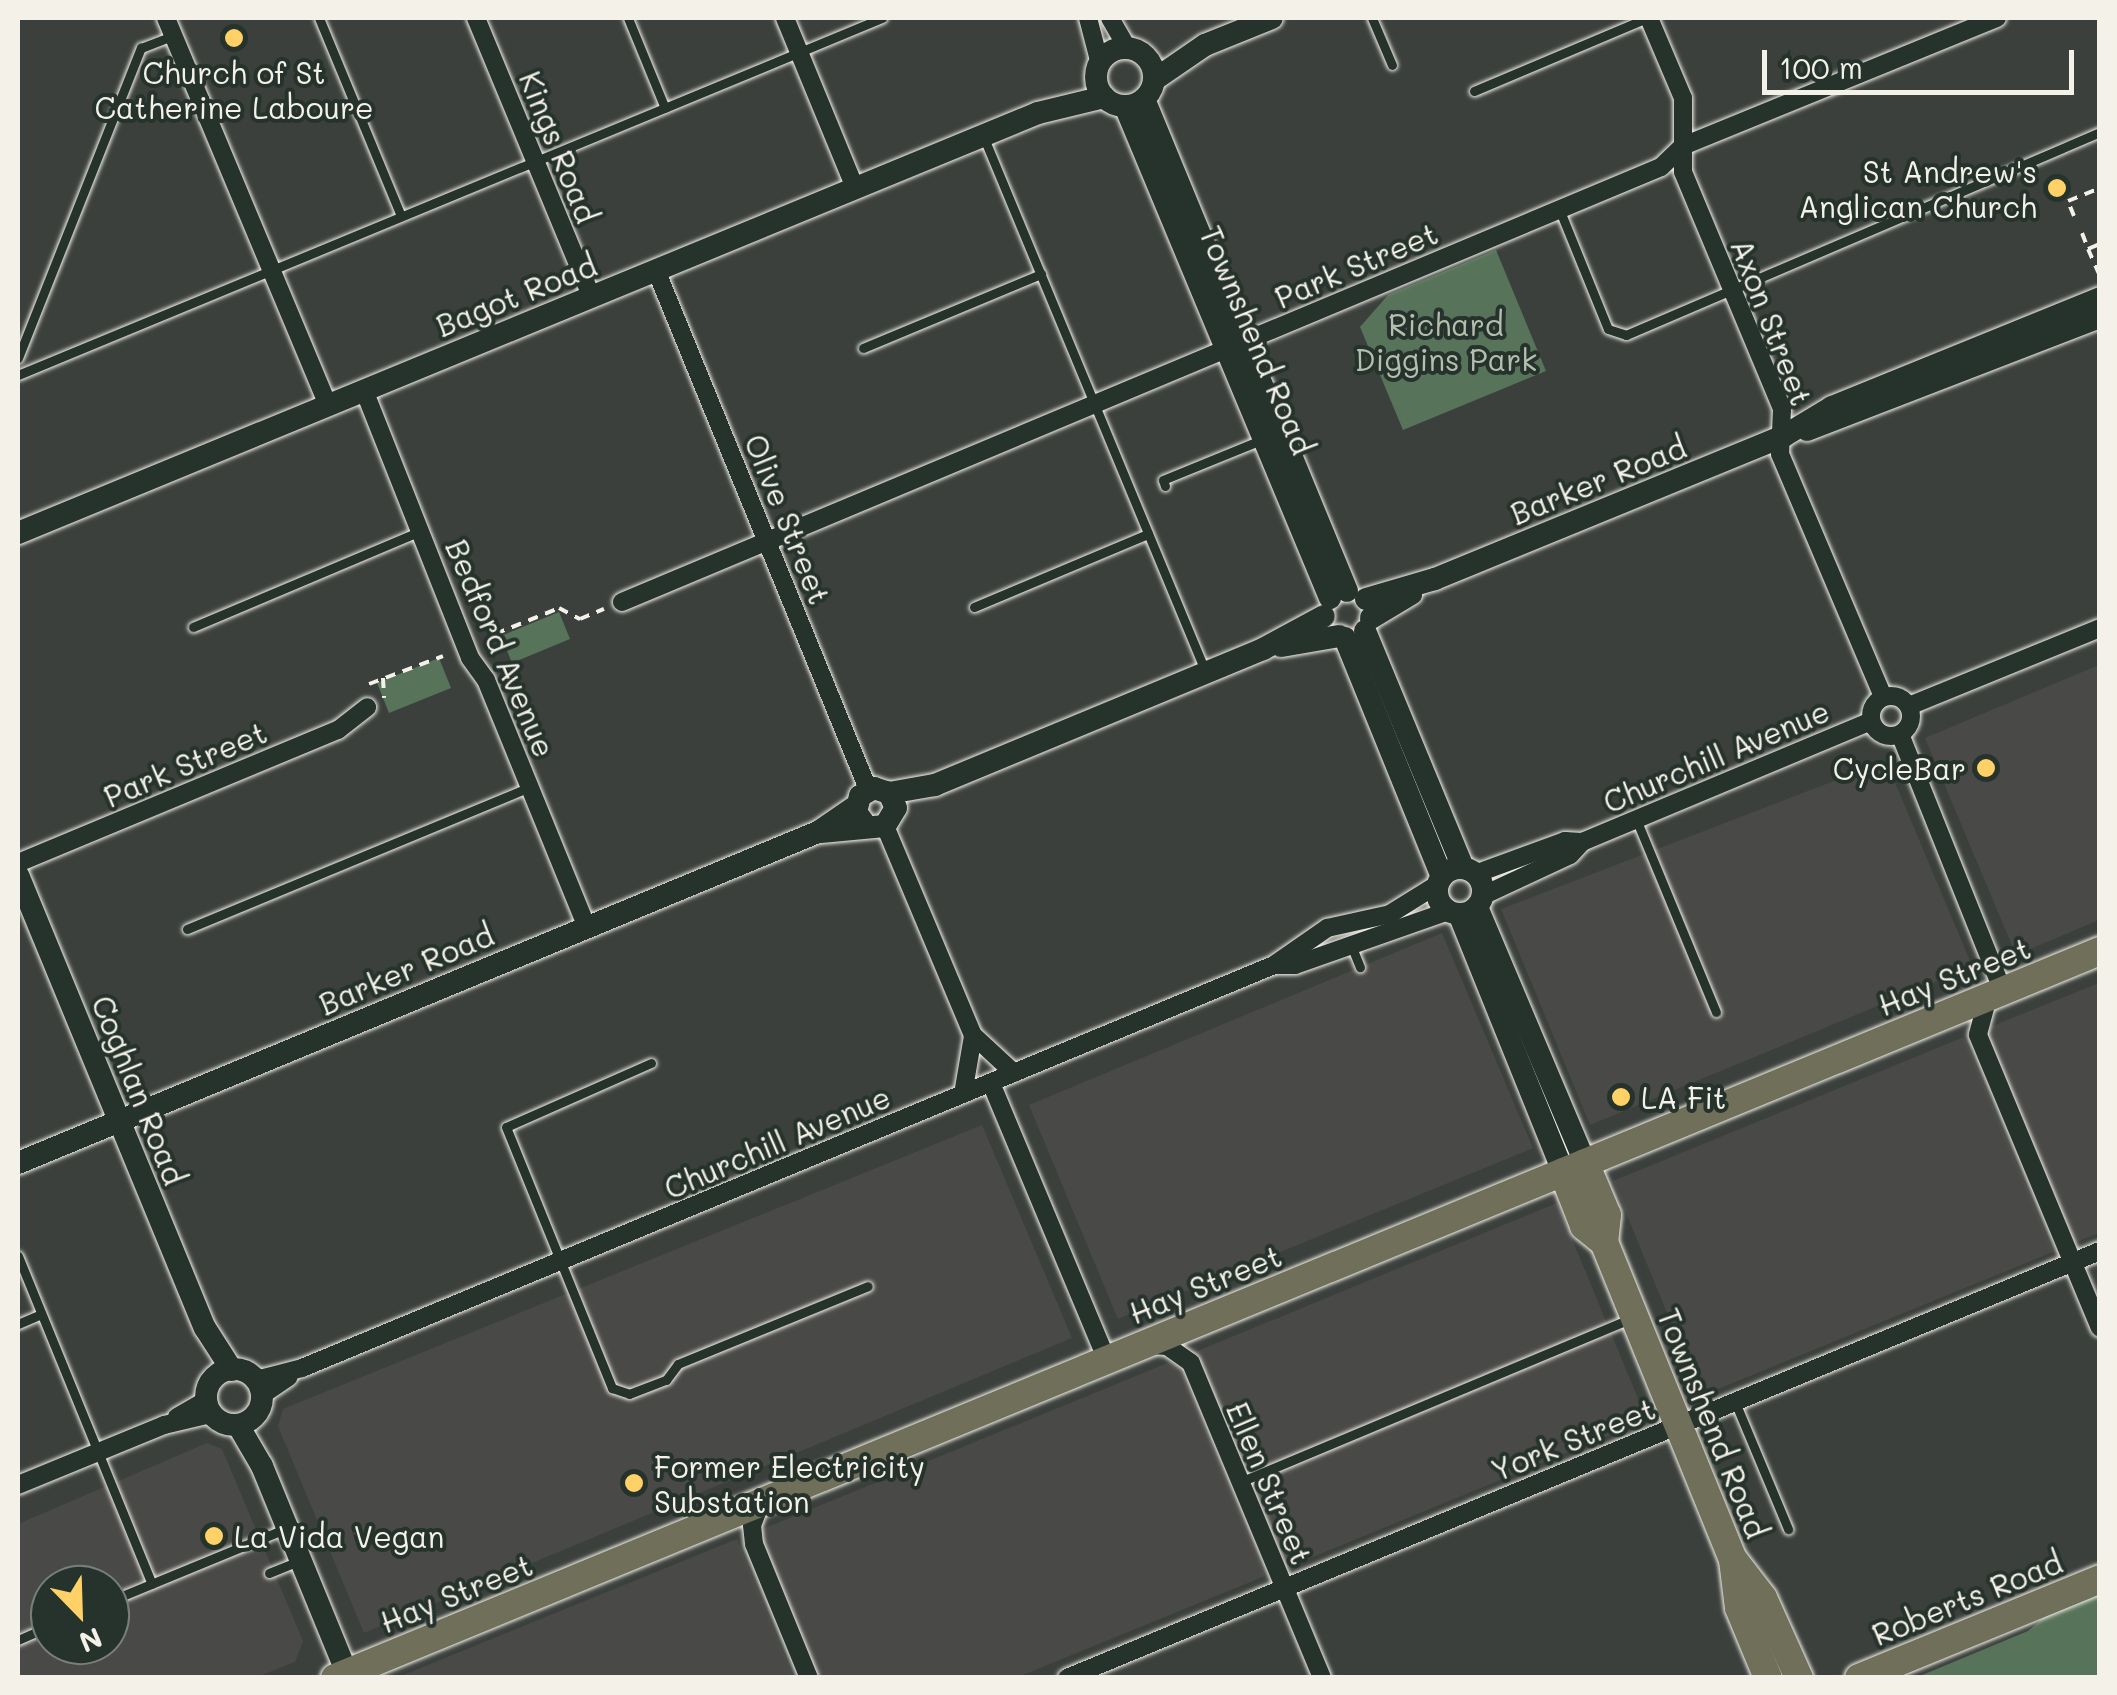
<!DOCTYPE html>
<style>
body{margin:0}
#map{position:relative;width:2117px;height:1695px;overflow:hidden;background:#3b403d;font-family:Mali,sans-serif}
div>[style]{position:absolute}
.built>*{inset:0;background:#494948}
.green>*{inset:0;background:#57735a}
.path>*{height:4px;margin-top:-2px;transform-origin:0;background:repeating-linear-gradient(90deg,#f4f1e8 0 10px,transparent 0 18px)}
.roads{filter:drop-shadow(0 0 2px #f4f1e8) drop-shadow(0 0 2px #f4f1e8)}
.lane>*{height:9px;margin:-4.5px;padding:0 4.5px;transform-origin:4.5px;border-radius:4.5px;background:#26332d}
.street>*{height:18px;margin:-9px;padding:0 9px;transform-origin:9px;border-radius:9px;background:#26332d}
.street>.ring{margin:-9px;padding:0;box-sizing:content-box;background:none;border:18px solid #26332d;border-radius:50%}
.secondary>*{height:22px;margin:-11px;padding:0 11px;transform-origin:11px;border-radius:11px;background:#26332d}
.secondary>.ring{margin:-11px;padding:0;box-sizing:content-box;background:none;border:22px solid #26332d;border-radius:50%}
.primary>*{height:28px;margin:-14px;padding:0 14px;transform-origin:14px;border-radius:14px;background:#706f59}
.dots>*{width:28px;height:28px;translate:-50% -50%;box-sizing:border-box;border:5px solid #26332d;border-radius:50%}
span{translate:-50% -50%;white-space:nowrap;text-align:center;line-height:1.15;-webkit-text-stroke:8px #26332d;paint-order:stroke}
.poi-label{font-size:30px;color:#f4f1e8}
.right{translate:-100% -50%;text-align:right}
.left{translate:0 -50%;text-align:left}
.street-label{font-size:30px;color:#f4f1e8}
.park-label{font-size:30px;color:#b5bfaf}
.frame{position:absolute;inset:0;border:20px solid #f4f1e8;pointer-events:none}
.north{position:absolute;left:30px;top:1565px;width:100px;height:100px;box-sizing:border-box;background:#26332d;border:2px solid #787f78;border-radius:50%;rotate:157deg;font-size:28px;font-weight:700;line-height:40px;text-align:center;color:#f4f1e8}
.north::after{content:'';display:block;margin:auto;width:35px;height:45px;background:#ffd166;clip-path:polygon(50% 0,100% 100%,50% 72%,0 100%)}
.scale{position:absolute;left:1762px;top:50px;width:312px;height:45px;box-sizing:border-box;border:5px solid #f4f1e8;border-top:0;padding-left:12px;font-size:30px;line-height:35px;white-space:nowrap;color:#f4f1e8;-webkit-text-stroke:8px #26332d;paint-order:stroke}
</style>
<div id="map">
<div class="built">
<i style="clip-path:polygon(2099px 665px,2099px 920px,2016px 955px,1925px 738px)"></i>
<i style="clip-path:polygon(1886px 761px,1970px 961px,1967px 969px,1590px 1125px,1501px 909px)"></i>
<i style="clip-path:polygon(1442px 933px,1533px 1148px,1118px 1319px,1029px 1105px)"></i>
<i style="clip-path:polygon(2099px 983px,2099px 1233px,2074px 1243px,1985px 1029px)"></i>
<i style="clip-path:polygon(1964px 1037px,2053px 1252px,1701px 1396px,1613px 1181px)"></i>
<i style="clip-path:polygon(982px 1125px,1072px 1338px,364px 1633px,278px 1426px,283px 1409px)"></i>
<i style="clip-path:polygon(1557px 1203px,1647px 1420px,1286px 1568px,1195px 1352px)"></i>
<i style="clip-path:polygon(1170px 1362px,1179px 1366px,1265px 1576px,1018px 1677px,817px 1677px,758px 1531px)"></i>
<i style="clip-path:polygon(evenodd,207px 1443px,222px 1449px,303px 1641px,295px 1662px,257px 1677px,18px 1678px,18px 1524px,207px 1443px,50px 1585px,110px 1585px,110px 1645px,50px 1645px,50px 1585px)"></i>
<i style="clip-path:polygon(737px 1539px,793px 1677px,398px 1677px)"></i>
</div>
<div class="green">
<i style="clip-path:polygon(1496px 250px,1546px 371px,1403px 430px,1360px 327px,1388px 295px)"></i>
<i style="clip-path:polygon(559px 612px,570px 639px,512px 663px,501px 636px)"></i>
<i style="clip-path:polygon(439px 658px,451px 688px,389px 713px,377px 683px)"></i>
<i style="clip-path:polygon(2099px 1590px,2099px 1677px,1915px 1678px,2028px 1631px,2050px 1612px)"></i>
</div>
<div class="path">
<i style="left:2074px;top:216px;width:16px;rotate:-112deg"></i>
<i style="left:2068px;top:201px;width:35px;rotate:-22deg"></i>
<i style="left:2082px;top:233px;width:17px;rotate:69deg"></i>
<i style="left:2088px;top:249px;width:13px;rotate:-23deg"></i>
<i style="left:2088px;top:249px;width:30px;rotate:66deg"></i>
<i style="left:495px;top:634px;width:69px;rotate:-22.1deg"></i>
<i style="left:559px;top:608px;width:24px;rotate:28deg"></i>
<i style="left:580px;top:619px;width:26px;rotate:-23deg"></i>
<i style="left:383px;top:678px;width:20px;rotate:87deg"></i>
<i style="left:369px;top:684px;width:79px;rotate:-20.7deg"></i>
</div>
<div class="roads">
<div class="lane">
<i style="left:319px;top:18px;width:214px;rotate:67.5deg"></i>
<i style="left:628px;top:18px;width:97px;rotate:67.7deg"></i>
<i style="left:1372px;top:18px;width:51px;rotate:66.9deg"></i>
<i style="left:1474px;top:91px;width:188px;rotate:-22.9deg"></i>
<i style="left:984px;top:138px;width:579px;rotate:67.46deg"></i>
<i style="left:1560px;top:211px;width:127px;rotate:67.9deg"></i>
<i style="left:1608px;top:329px;width:19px;rotate:18deg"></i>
<i style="left:1626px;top:335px;width:516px;rotate:-23.18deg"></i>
<i style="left:863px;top:348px;width:193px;rotate:-22.6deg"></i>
<i style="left:18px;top:358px;width:334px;rotate:-68.4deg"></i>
<i style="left:141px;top:48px;width:33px;rotate:-21deg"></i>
<i style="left:18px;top:375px;width:935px;rotate:-22.45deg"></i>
<i style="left:1165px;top:486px;width:6px;rotate:-108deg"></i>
<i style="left:1163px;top:480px;width:106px;rotate:-22.2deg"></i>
<i style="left:974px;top:607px;width:189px;rotate:-22.8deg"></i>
<i style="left:193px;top:627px;width:246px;rotate:-22.9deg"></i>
<i style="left:1636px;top:819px;width:209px;rotate:67.5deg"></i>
<i style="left:187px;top:929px;width:370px;rotate:-22.5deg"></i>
<i style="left:1351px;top:945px;width:24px;rotate:68deg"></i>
<i style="left:651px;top:1063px;width:158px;rotate:156.2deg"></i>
<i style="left:506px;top:1127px;width:282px;rotate:67.9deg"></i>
<i style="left:612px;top:1388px;width:18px;rotate:19deg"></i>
<i style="left:629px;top:1394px;width:40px;rotate:-21deg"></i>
<i style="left:666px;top:1380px;width:20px;rotate:-53deg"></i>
<i style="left:678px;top:1364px;width:205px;rotate:-22.3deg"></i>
<i style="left:18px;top:1256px;width:354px;rotate:67.8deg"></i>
<i style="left:18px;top:1324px;width:25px;rotate:-23deg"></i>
<i style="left:1735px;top:1402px;width:138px;rotate:67.3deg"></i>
<i style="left:1240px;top:1482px;width:425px;rotate:-22.7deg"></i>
<i style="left:269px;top:1573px;width:31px;rotate:-22deg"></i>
<i style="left:110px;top:1601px;width:189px;rotate:-22.4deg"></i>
<i style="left:18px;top:1640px;width:35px;rotate:-24deg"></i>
</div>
<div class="street">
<i style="left:166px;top:18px;width:420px;rotate:67.3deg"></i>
<i style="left:476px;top:18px;width:301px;rotate:67.5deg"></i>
<i style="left:785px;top:18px;width:184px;rotate:67.6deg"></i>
<i style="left:1088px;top:18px;width:48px;rotate:75.4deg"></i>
<i style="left:1110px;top:18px;width:36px;rotate:60deg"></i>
<i style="left:1649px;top:18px;width:87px;rotate:67deg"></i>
<i style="left:1683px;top:98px;width:74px;rotate:90deg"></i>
<i style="left:1683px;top:172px;width:257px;rotate:67.3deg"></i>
<i style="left:1782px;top:409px;width:45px;rotate:92.5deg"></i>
<i style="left:1780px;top:454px;width:264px;rotate:67deg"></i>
<i style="left:656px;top:270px;width:561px;rotate:67.78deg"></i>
<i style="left:364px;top:390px;width:288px;rotate:68.4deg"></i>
<i style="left:470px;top:658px;width:27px;rotate:54deg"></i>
<i style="left:486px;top:680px;width:267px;rotate:67.8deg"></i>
<i style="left:622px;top:602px;width:1126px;rotate:-22.72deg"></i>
<i style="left:1661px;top:167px;width:30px;rotate:-44deg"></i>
<i style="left:1683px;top:146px;width:339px;rotate:-22.2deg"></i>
<i class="ring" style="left:1871px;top:696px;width:22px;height:22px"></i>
<i style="left:1909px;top:706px;width:206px;rotate:-22.2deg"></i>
<i style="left:1900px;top:734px;width:277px;rotate:68.2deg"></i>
<i style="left:885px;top:826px;width:227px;rotate:67.2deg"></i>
<i style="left:973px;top:1035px;width:56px;rotate:42.8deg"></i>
<i style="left:18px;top:863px;width:347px;rotate:-22.6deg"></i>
<i style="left:338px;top:730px;width:37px;rotate:-38deg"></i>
<i style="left:1475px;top:874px;width:96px;rotate:-20.1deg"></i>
<i style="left:1565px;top:841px;width:17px;rotate:3deg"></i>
<i style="left:1582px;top:842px;width:313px;rotate:-22.7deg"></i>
<i style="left:1482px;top:896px;width:97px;rotate:-25deg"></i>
<i style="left:1570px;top:855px;width:18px;rotate:-47deg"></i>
<i style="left:1274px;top:965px;width:21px"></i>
<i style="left:1295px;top:965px;width:162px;rotate:-19.4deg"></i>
<i style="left:1988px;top:997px;width:39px;rotate:105deg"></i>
<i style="left:1978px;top:1035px;width:317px;rotate:67.4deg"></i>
<i style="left:991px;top:1083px;width:300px;rotate:67.3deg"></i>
<i style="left:963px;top:1094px;width:59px;rotate:-80.2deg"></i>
<i style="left:1149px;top:1345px;width:18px;rotate:3deg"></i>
<i style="left:1167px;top:1346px;width:29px;rotate:35deg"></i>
<i style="left:1191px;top:1363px;width:341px;rotate:67.4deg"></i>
<i style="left:256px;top:1380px;width:48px;rotate:-14.6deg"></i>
<i style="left:302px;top:1368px;width:1052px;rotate:-22.52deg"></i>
<i style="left:1274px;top:965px;width:65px;rotate:-34.9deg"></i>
<i style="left:1327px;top:928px;width:65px;rotate:-12.5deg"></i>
<i style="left:1390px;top:914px;width:57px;rotate:-32deg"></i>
<i style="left:262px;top:1395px;width:32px;rotate:-34deg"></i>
<i style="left:177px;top:1417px;width:34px;rotate:-30deg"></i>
<i style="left:18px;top:1485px;width:158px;rotate:-22.3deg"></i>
<i style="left:164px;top:1425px;width:48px;rotate:-13.2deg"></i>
<i style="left:761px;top:1502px;width:25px;rotate:111deg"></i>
<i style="left:752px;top:1525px;width:19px;rotate:84deg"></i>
<i style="left:754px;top:1544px;width:145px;rotate:67.7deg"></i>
<i style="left:1067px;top:1678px;width:1118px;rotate:-22.46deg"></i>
</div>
<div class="secondary">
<i class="ring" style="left:1096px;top:48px;width:36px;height:36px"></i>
<i style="left:1154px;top:80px;width:62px;rotate:-34.5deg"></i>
<i style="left:1205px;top:45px;width:72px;rotate:-21.9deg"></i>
<i style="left:1144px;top:99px;width:532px;rotate:67.58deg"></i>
<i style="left:1125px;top:106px;width:533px;rotate:67.38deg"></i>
<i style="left:1807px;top:430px;width:314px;rotate:-21.1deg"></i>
<i style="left:18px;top:533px;width:1103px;rotate:-22.38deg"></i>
<i style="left:1038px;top:113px;width:68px;rotate:-13.6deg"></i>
<i style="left:1366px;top:599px;width:72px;rotate:-16.2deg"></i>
<i style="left:1435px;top:579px;width:377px;rotate:-22.3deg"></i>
<i style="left:1784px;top:436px;width:56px;rotate:-31.1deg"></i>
<i style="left:1832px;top:407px;width:289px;rotate:-22.1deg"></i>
<i style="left:1371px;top:618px;width:47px;rotate:-31deg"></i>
<i style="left:1365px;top:631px;width:256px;rotate:67.5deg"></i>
<i style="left:1345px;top:638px;width:258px;rotate:67.9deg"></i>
<i style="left:1281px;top:646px;width:59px;rotate:-9.8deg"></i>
<i style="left:889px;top:793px;width:47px;rotate:-9.9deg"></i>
<i style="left:935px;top:785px;width:355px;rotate:-22.5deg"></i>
<i style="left:1263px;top:649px;width:69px;rotate:-28.4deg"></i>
<i style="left:821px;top:832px;width:64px;rotate:-5.4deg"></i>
<i style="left:885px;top:826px;width:21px;rotate:-59deg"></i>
<i style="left:896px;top:808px;width:17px;rotate:-115deg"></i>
<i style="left:889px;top:793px;width:16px;rotate:-162deg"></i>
<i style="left:874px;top:788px;width:16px;rotate:150deg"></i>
<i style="left:860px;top:796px;width:16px;rotate:104deg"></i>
<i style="left:856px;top:812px;width:17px;rotate:54deg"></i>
<i class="ring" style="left:1437px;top:868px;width:24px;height:24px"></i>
<i style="left:18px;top:875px;width:490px;rotate:67.6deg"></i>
<i style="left:205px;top:1328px;width:50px;rotate:57.3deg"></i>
<i style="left:1477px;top:907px;width:278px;rotate:67.1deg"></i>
<i style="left:1459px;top:914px;width:278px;rotate:68deg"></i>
<i style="left:18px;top:1163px;width:866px;rotate:-22.48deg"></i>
<i style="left:818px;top:832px;width:46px;rotate:-34.4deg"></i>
<i class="ring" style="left:206px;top:1369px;width:34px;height:34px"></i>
<i style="left:238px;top:1425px;width:48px;rotate:59.7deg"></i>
<i style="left:262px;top:1466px;width:229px;rotate:67.7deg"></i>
</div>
<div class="primary">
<i style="left:1585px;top:1163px;width:56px;rotate:67.1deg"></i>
<i style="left:1607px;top:1215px;width:27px;rotate:96deg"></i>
<i style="left:1604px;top:1242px;width:342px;rotate:67.9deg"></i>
<i style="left:1733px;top:1559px;width:49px;rotate:52.4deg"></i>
<i style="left:1763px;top:1598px;width:88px;rotate:65.8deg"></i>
<i style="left:1563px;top:1172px;width:58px;rotate:68.7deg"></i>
<i style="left:1584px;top:1226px;width:26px;rotate:39deg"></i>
<i style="left:1733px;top:1560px;width:48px;rotate:82.9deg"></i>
<i style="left:1739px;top:1608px;width:76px;rotate:67.5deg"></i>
<i style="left:335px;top:1678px;width:1909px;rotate:-22.39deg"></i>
<i style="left:1859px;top:1678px;width:261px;rotate:-22.3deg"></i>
</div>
</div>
<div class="dots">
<i style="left:234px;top:38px;background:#ffd166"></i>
<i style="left:2057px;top:188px;background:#ffd166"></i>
<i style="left:1986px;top:768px;background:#ffd166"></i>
<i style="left:1621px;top:1097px;background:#ffd166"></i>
<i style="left:634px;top:1483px;background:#ffd166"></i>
<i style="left:214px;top:1536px;background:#ffd166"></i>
</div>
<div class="poi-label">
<span style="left:234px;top:89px">Church of St<br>Catherine Laboure</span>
<span class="right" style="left:2037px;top:188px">St Andrew's<br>Anglican Church</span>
<span class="right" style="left:1966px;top:768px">CycleBar</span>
<span class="left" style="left:1641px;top:1097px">LA Fit</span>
<span class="left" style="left:654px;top:1483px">Former Electricity<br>Substation</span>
<span class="left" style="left:234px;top:1536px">La Vida Vegan</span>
</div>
<div class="street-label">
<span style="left:559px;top:147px;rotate:68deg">Kings Road</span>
<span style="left:1356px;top:265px;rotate:-23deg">Park Street</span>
<span style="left:516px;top:295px;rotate:-22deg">Bagot Road</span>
<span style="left:1772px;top:322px;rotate:69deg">Axon Street</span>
<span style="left:1257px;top:340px;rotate:67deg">Townshend Road</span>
<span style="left:1598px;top:480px;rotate:-22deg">Barker Road</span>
<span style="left:788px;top:519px;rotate:68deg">Olive Street</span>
<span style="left:501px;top:648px;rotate:67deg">Bedford Avenue</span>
<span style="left:1716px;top:756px;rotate:-23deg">Churchill Avenue</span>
<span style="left:185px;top:764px;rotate:-23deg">Park Street</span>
<span style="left:406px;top:969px;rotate:-23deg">Barker Road</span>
<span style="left:1954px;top:976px;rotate:-22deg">Hay Street</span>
<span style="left:139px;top:1090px;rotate:68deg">Coghlan Road</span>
<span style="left:777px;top:1142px;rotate:-23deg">Churchill Avenue</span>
<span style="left:1205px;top:1284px;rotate:-22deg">Hay Street</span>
<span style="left:1713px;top:1423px;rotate:68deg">Townshend Road</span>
<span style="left:1573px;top:1439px;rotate:-22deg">York Street</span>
<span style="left:1270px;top:1483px;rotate:67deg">Ellen Street</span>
<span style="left:456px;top:1593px;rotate:-22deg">Hay Street</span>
<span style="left:1967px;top:1598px;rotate:-22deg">Roberts Road</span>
</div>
<div class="park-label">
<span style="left:1446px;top:341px">Richard<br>Diggins Park</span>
</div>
<div class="frame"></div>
<div class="north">N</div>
<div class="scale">100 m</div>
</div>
